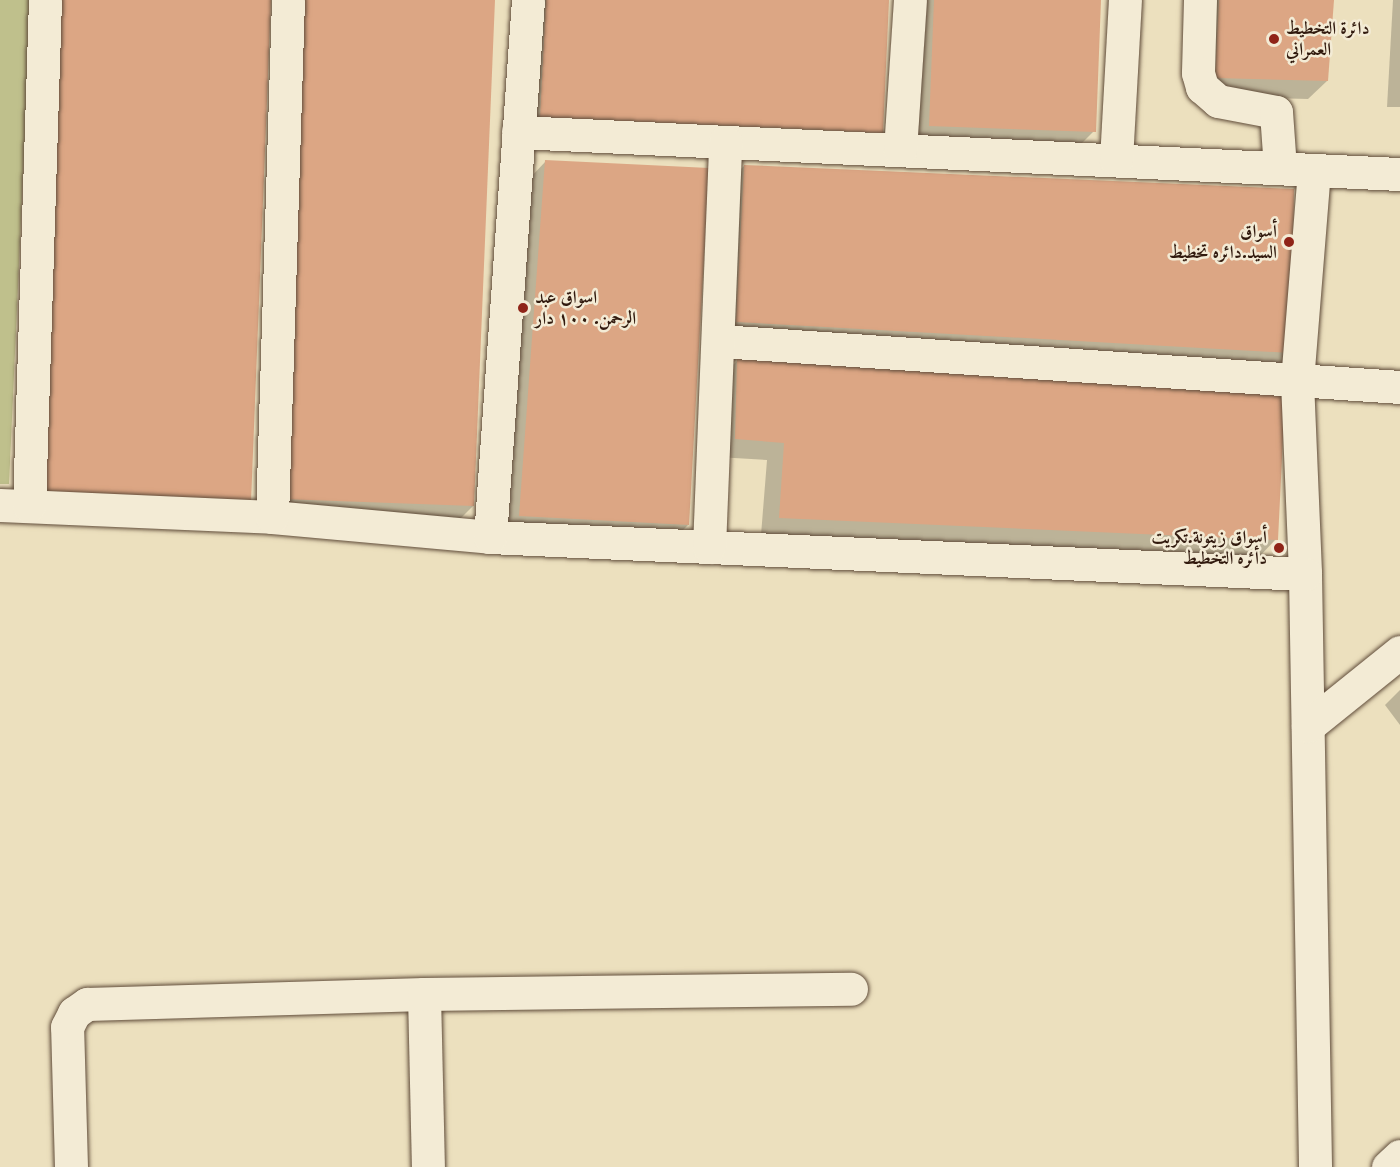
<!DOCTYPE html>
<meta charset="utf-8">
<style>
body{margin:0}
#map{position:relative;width:1400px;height:1167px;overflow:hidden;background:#ece0be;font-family:"Gentium Book Plus",Amiri,serif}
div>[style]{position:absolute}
.green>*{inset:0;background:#bfc08c}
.shadow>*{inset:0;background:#0003}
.building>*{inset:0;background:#dca684}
.roads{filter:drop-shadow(0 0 2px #604c3a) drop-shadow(0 0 2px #604c3a)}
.minor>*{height:33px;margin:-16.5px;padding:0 16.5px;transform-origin:16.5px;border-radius:16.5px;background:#f3ebd5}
.dots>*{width:16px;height:16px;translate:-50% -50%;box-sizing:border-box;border:3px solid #f3ebd5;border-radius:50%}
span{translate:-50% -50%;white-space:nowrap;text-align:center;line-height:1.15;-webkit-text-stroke:5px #f3ebd5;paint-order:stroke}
.poi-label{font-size:18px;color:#311a0e;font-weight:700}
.left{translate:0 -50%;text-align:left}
.right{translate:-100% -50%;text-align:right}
</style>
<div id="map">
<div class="green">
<i style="clip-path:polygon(0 0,31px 0,9px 484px,0 484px)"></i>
</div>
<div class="shadow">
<i style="clip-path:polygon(494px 0,473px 506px,455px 524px,263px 516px)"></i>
<i style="clip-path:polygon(529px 0,887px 0,523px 135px)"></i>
<i style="clip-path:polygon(917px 0,1099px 0,1094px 131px,1076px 149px,911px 143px)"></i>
<i style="clip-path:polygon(1202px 0,1332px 0,1327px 81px,1308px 99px,1198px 96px)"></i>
<i style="clip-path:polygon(1393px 0,1400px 0,1400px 107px,1387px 107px)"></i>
<i style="clip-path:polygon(546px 161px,688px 525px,670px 543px,501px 533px,528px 180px)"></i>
<i style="clip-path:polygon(744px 166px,1291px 353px,1272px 371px,718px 340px,726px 184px)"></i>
<i style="clip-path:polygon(737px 361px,1276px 539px,1258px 558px,761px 535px,767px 460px,717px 457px,719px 379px)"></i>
<i style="clip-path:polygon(1400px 690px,1400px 725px,1385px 705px)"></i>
</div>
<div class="building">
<i style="clip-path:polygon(58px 0,271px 0,251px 502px,39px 493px)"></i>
<i style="clip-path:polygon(302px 0,495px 0,474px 506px,281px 499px)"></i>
<i style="clip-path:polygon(546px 0,889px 0,883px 133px,540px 117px)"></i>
<i style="clip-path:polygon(934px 0,1101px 0,1096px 132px,929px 126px)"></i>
<i style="clip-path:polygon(1219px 0,1334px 0,1328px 81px,1215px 78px)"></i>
<i style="clip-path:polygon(545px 160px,709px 168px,689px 525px,519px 516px)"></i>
<i style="clip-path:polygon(744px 165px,1294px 189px,1292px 353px,736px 322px)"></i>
<i style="clip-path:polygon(737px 359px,1285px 396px,1278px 540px,779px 518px,784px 443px,735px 439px)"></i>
</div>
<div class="roads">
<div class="minor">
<i style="left:1200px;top:0;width:73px;rotate:91.6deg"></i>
<i style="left:1198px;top:73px;width:15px;rotate:74deg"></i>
<i style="left:1202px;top:87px;width:21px;rotate:41deg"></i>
<i style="left:1218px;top:101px;width:59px;rotate:10.7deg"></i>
<i style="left:1276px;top:112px;width:56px;rotate:85.9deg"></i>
<i style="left:518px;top:132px;width:883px;rotate:2.73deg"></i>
<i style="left:900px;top:150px;width:150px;rotate:-86.2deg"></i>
<i style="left:1116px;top:160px;width:160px;rotate:-86.8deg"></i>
<i style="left:1314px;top:170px;width:212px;rotate:94.6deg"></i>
<i style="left:1297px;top:381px;width:193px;rotate:87.6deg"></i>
<i style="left:1305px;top:574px;width:593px;rotate:89.03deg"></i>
<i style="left:720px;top:341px;width:682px;rotate:3.87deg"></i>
<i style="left:0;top:505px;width:272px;rotate:2.5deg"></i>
<i style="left:272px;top:517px;width:219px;rotate:5.2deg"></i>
<i style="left:490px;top:537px;width:816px;rotate:2.6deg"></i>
<i style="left:29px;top:506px;width:506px;rotate:-88.19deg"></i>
<i style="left:272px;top:517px;width:517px;rotate:-88.23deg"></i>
<i style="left:490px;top:537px;width:538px;rotate:-85.95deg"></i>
<i style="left:709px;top:547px;width:405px;rotate:-87.7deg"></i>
<i style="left:1308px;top:726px;width:118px;rotate:-38.8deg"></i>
<i style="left:424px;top:994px;width:173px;rotate:88.7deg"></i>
<i style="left:71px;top:1167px;width:140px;rotate:-91.6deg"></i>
<i style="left:67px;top:1027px;width:16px;rotate:-63deg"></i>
<i style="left:74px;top:1013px;width:16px;rotate:-35deg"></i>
<i style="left:87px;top:1004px;width:337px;rotate:-1.7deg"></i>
<i style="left:424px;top:994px;width:427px;rotate:-0.7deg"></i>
<i style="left:1388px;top:1167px;width:16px;rotate:-43deg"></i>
</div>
</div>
<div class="dots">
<i style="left:1274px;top:39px;background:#8f2418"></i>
<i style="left:1289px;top:242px;background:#8f2418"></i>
<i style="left:523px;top:308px;background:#8f2418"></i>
<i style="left:1279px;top:548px;background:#8f2418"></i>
</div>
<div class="poi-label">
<span class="left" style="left:1286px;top:39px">دائرة التخطيط<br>العمراني</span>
<span class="right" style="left:1277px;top:242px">أسواق<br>السيد.دائره تخطيط</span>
<span class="left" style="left:535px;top:308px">اسواق عبد<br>الرحمن. ١٠٠ دار</span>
<span class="right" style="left:1267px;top:548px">أسواق زيتونة.تكريت<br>دأئره التخطيط</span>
</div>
</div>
